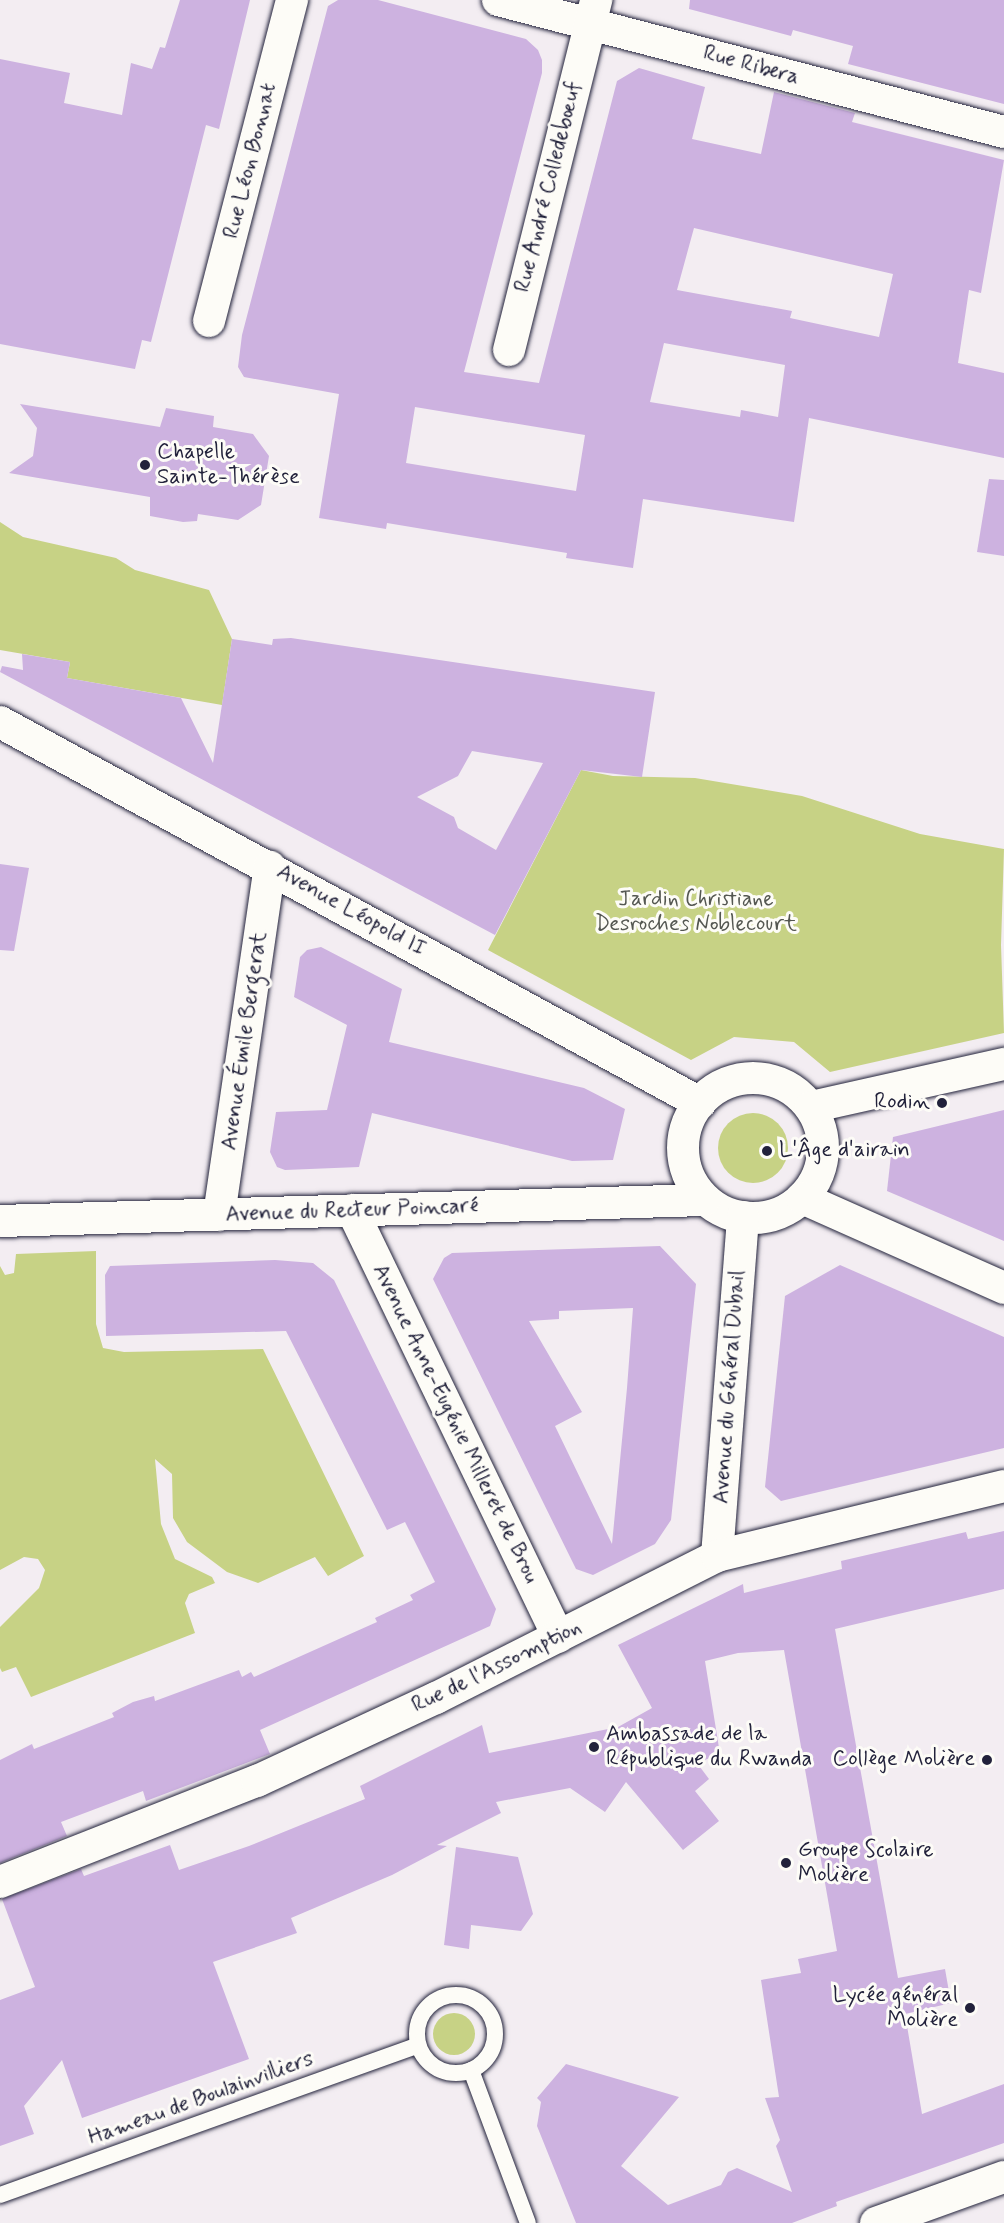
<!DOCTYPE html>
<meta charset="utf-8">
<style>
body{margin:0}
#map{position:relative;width:1004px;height:2223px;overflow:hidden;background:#f3edf2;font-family:Mynerve,sans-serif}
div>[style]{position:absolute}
.green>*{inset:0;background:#c7d285}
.round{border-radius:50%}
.building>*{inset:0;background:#cdb2e0}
.roads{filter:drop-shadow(0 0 2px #22223b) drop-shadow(0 0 2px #22223b)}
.service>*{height:16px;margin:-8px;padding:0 8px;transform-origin:8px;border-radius:8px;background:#fdfcf7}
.service>.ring{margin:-8px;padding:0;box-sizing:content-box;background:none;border:16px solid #fdfcf7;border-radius:50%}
.minor>*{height:32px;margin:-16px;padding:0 16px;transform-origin:16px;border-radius:16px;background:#fdfcf7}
.minor>.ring{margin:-16px;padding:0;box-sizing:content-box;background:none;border:32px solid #fdfcf7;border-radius:50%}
.dots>*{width:16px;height:16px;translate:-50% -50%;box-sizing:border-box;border:3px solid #fdfcf7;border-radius:50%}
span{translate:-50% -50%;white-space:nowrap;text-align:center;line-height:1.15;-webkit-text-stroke:6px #fdfcf7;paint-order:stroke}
.street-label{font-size:22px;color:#22223b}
.poi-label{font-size:22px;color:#22223b}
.left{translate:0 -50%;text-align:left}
.right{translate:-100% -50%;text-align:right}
.park-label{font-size:22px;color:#545751}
</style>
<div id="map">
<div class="green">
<i style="clip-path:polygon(0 522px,23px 537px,116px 558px,135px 570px,209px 590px,232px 639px,222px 705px,67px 678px,70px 662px,0 650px)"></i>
<i style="clip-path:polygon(581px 770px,613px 776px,695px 778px,802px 796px,920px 834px,1004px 849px,1001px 945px,1004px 1033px,830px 1072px,794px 1042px,734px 1037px,691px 1060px,488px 950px)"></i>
<i class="round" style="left:718px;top:1113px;width:70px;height:70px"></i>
<i style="clip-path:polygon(96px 1251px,96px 1324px,103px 1348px,124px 1352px,263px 1349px,364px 1556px,328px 1576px,315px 1557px,258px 1583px,227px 1572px,187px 1542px,173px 1518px,172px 1474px,155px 1459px,161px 1524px,175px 1559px,212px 1577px,215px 1583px,189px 1594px,185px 1603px,195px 1633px,31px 1697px,16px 1667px,2px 1672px,0 1668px,0 1627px,39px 1588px,45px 1570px,38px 1559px,24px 1557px,0 1570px,0 1266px,5px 1275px,14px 1273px,16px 1254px)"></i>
<i class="round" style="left:433px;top:2013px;width:42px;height:42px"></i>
</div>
<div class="building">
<i style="clip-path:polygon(180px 0,250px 0,219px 129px,206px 125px,151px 342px,142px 340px,135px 369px,0 344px,0 59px,70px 73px,64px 103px,122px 115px,131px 63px,152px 69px,160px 47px,165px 48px)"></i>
<i style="clip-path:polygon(evenodd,338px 0,378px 0,526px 39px,538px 50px,542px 60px,542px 73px,464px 372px,539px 383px,617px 81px,639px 68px,705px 87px,692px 139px,761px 154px,774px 92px,855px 113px,852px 122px,1004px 160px,981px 293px,969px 290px,958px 363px,1004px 373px,1004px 458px,809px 418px,794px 522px,643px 499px,633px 568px,566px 558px,567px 553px,387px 523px,386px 529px,319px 518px,339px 394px,244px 377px,238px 367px,242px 335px,328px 6px,338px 0,694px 228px,893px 274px,879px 337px,790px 318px,792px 311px,677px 290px,694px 228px,338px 0,664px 343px,785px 365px,778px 417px,741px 410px,740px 417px,650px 402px,664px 343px,338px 0,415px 407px,585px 435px,576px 491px,406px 463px,415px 407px)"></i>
<i style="clip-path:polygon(690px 0,1004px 0,1004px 104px,848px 64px,853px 46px,793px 30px,791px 36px,689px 9px)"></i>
<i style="clip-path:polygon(20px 404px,160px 427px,166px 408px,214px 416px,213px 427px,253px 434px,269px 456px,261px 505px,238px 520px,198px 514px,197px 521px,183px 522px,150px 516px,150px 497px,9px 473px,33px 456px,37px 428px)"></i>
<i style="clip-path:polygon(989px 479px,1004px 480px,1004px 556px,977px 552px)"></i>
<i style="clip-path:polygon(evenodd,291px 638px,655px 692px,642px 777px,581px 770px,495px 935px,0 672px,2px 666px,23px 670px,22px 654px,70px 662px,67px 678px,181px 698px,213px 763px,232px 639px,272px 645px,273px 639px,291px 638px,472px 751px,543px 763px,496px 850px,458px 828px,454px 817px,417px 797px,458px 776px,472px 751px)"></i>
<i style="clip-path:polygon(0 864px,29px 868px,14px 951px,0 950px)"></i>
<i style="clip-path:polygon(321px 947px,402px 989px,389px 1042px,584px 1088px,625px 1109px,613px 1160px,572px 1161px,372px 1113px,359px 1167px,285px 1170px,277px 1167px,270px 1152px,276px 1112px,327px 1110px,347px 1025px,294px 997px,300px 957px,307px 950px)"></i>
<i style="clip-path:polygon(1004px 1110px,1004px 1241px,887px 1191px,893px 1137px)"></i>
<i style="clip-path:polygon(evenodd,660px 1246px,696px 1284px,671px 1520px,655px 1544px,593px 1575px,576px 1569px,433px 1279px,444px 1258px,452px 1253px,660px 1246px,633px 1308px,627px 1388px,612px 1544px,555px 1426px,582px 1412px,529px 1321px,559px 1319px,559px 1311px,633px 1308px)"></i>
<i style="clip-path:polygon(275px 1260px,313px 1263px,334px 1280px,496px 1609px,490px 1626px,260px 1730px,270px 1754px,146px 1801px,143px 1791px,61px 1822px,67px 1836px,0 1863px,0 1760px,32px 1744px,34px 1749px,114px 1717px,112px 1713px,133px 1702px,154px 1696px,155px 1701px,239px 1670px,242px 1677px,251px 1672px,254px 1677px,377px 1622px,375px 1618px,413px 1600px,410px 1595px,435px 1582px,405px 1522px,387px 1530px,286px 1331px,106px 1336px,105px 1275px,110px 1266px)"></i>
<i style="clip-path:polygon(840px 1265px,1004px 1337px,1004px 1448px,781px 1501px,765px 1487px,785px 1296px)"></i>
<i style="clip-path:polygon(1004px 1531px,1004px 1589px,835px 1629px,898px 1978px,945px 1969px,951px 2003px,905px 2014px,922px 2114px,1004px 2084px,1004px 2143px,836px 2202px,837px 2206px,792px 2223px,576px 2223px,537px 2126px,541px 2102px,537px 2098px,566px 2064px,679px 2097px,621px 2166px,668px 2205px,721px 2185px,728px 2172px,737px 2168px,792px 2192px,776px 2146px,780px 2140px,765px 2098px,779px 2097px,761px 1980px,801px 1973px,798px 1959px,837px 1951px,784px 1650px,738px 1653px,705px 1661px,720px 1754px,697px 1763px,709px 1779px,695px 1791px,719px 1821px,683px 1850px,626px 1782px,605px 1812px,570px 1788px,496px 1802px,501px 1813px,437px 1845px,447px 1846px,392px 1875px,291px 1918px,297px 1933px,213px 1962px,249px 2059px,82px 2118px,62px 2060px,24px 2106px,34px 2134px,0 2146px,0 2000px,35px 1987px,2px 1899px,81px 1869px,84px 1876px,170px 1845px,179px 1870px,249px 1846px,365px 1799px,360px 1786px,482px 1725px,489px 1753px,618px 1727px,652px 1708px,618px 1645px,743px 1584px,744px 1593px,842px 1569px,841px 1561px,966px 1532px,968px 1539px)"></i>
<i style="clip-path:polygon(456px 1847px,518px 1857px,533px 1914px,521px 1931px,471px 1925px,469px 1949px,444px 1945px)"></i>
</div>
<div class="roads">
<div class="service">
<i class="ring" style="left:417px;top:1995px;width:62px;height:62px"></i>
<i style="left:471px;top:2070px;width:163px;rotate:69.6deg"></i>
<i style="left:0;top:2195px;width:444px;rotate:-19.7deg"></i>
</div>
<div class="minor">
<i style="left:498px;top:0;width:523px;rotate:14.62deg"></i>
<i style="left:209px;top:321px;width:332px;rotate:-75.5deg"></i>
<i style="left:509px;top:350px;width:361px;rotate:-76deg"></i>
<i style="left:0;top:722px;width:797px;rotate:28.56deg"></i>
<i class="ring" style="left:683px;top:1078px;width:108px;height:108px"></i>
<i style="left:811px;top:1107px;width:198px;rotate:-12.6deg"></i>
<i style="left:802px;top:1198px;width:221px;rotate:24deg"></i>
<i style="left:352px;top:1210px;width:474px;rotate:64.2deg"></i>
<i style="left:219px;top:1215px;width:352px;rotate:-81.7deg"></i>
<i style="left:0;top:1221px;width:705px;rotate:-1.71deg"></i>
<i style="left:717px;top:1556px;width:340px;rotate:-85.6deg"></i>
<i style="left:0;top:1882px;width:276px;rotate:-21.5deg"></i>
<i style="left:257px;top:1781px;width:197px;rotate:-24.9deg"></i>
<i style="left:436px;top:1698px;width:315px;rotate:-26.8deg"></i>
<i style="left:717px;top:1556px;width:295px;rotate:-13.7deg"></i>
<i style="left:876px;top:2223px;width:136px;rotate:-19.8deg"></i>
</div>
</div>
<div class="dots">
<i style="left:145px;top:465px;background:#22223b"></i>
<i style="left:942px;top:1103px;background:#22223b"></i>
<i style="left:767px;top:1151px;background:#22223b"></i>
<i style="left:594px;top:1747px;background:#22223b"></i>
<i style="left:987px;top:1760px;background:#22223b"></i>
<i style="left:786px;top:1863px;background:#22223b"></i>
<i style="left:970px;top:2008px;background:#22223b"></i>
</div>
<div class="street-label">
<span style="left:751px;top:66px;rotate:15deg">Rue Ribera</span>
<span style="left:251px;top:161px;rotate:-76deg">Rue Léon Bonnat</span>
<span style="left:549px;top:187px;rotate:-76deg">Rue André Colledebœuf</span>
<span style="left:351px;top:911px;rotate:29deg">Avenue Léopold II</span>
<span style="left:245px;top:1041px;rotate:-82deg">Avenue Émile Bergerat</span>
<span style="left:352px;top:1211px;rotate:-2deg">Avenue du Recteur Poincaré</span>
<span style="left:730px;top:1387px;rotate:-86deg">Avenue du Général Dubail</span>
<span style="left:455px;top:1424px;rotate:64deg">Avenue Anne-Eugénie Milleret de Brou</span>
<span style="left:497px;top:1667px;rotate:-26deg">Rue de l'Assomption</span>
<span style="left:201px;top:2099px;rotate:-20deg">Hameau de Boulainvilliers</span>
</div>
<div class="poi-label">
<span class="left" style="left:157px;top:465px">Chapelle<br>Sainte-Thérèse</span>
<span class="right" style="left:930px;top:1103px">Rodin</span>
<span class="left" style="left:779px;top:1151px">L'Âge d'airain</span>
<span class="left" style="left:606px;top:1747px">Ambassade de la<br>République du Rwanda</span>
<span class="right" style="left:975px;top:1760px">Collège Molière</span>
<span class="left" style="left:798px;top:1863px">Groupe Scolaire<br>Molière</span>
<span class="right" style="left:958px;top:2008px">Lycée général<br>Molière</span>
</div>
<div class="park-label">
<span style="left:696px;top:912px">Jardin Christiane<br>Desroches Noblecourt</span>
</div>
</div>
